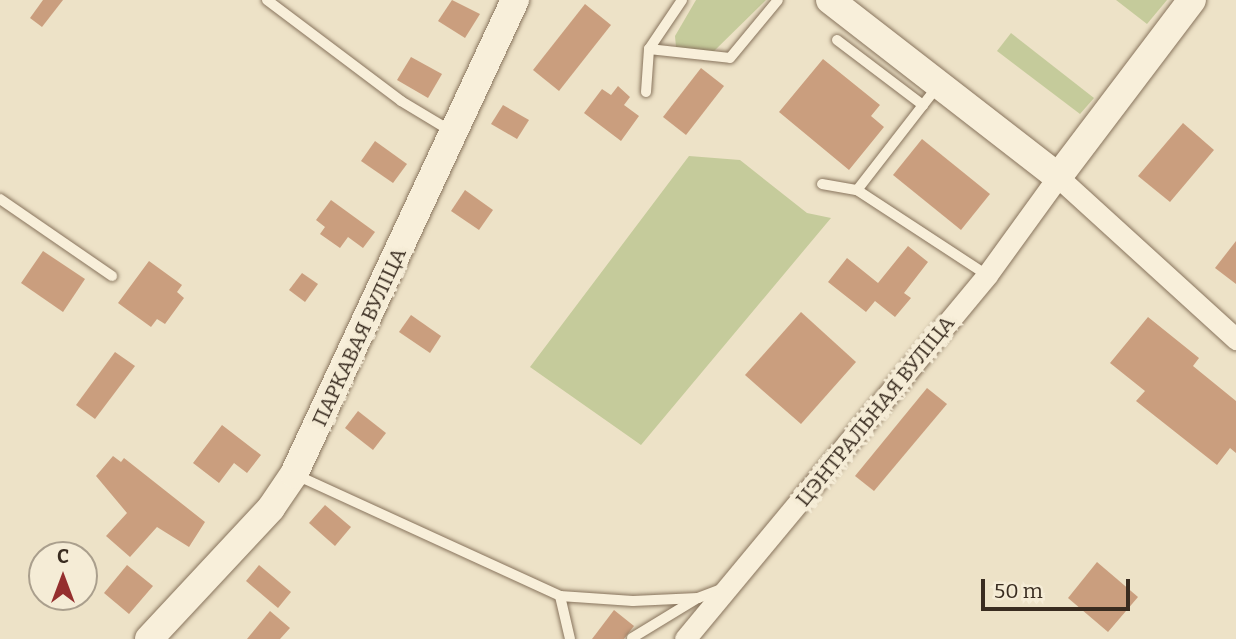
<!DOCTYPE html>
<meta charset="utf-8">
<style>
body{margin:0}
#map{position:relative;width:1236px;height:639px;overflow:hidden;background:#ede2c7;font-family:Bitter,serif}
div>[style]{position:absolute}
.green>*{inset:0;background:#c5cb9b}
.building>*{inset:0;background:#ca9e7e}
.roads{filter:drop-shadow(0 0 2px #88745d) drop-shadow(0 0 2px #88745d)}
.lane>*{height:10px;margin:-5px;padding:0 5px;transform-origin:5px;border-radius:5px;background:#f8efda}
.street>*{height:21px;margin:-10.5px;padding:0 10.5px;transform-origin:10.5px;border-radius:10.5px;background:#f8efda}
.secondary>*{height:28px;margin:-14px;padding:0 14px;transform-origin:14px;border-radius:14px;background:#f8efda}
span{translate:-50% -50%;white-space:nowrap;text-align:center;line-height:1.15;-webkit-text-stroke:7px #f5ecd6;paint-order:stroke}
.street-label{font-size:21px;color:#392c20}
.north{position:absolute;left:28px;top:541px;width:70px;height:70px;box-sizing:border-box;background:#f5ecd6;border:2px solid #aa9f8d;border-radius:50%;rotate:0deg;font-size:19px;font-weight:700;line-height:28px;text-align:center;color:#392c20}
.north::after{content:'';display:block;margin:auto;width:24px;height:32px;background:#952f2e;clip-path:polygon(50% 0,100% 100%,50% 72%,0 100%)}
.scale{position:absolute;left:981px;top:579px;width:149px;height:32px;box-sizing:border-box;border:4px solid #392c20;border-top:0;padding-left:9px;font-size:21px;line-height:24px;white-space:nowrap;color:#392c20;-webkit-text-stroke:5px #f5ecd6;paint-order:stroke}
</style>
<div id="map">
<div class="green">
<i style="clip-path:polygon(696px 0,766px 0,712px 53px,676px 47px,675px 36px)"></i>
<i style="clip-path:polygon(1116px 0,1167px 0,1147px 24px)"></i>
<i style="clip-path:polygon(1011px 33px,1094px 98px,1080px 114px,997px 51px)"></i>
<i style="clip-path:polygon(689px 156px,740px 160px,807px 213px,831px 218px,641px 445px,530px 367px)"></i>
</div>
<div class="building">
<i style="clip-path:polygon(43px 0,63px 0,42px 27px,30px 18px)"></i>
<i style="clip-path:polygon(452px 0,480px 14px,465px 38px,438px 21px)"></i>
<i style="clip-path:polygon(585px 4px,611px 25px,559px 91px,533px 70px)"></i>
<i style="clip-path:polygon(411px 57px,442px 74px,428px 98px,397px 80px)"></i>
<i style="clip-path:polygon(823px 59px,880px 105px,871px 116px,884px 127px,849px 170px,779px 112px)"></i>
<i style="clip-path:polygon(701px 68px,724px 86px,686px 135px,663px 117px)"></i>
<i style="clip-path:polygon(618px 86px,630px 97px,624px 105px,639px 116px,621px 141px,584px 113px,602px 89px,611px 95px)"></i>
<i style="clip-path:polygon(503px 105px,529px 120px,517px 139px,491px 124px)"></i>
<i style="clip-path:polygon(1183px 123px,1214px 150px,1170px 202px,1138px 176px)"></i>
<i style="clip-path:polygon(922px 139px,990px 194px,961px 230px,893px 175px)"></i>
<i style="clip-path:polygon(375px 141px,407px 164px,393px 183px,361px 161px)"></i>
<i style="clip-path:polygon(465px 190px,493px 210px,479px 230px,451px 211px)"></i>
<i style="clip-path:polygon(331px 200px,375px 232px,363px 248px,348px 237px,340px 248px,320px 234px,325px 227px,316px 220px)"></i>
<i style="clip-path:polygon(1236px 241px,1236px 284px,1215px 268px)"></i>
<i style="clip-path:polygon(908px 246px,928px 262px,904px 293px,911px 298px,895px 317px,875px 301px,866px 312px,828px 282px,847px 258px,878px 283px)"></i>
<i style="clip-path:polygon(43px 251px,85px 279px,63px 312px,21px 283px)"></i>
<i style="clip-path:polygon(149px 261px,182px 285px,177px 292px,184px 298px,165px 324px,157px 319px,151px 327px,118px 303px)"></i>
<i style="clip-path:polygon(302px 273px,318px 284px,305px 302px,289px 290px)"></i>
<i style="clip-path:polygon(801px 312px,856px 362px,801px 424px,745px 375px)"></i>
<i style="clip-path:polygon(411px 315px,441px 336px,430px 353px,399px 332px)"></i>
<i style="clip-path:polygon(1148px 317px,1199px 358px,1193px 366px,1236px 401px,1236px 453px,1230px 448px,1217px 465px,1136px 401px,1145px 391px,1110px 363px)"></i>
<i style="clip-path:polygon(115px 352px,135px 366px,95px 419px,76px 405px)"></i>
<i style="clip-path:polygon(927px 388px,947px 404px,874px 491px,855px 476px)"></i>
<i style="clip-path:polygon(358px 411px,386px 433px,373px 450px,345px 428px)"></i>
<i style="clip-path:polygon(222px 425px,261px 455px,247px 473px,234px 463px,219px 483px,193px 463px)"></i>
<i style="clip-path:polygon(113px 456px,121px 462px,124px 458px,205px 522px,189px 547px,157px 527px,130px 557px,106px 536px,127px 513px,96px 476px)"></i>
<i style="clip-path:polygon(325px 505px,351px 527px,335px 546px,309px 523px)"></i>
<i style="clip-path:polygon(1097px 562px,1138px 597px,1108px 632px,1068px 598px)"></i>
<i style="clip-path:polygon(127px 565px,153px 586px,129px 614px,104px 593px)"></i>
<i style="clip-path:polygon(259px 565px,291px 592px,278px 608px,246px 581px)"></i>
<i style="clip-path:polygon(614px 610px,634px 626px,624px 639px,592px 639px)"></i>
<i style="clip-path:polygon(270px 611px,290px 628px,280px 639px,247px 639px)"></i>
</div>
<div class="roads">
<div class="lane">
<i style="left:267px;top:0;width:168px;rotate:37deg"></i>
<i style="left:401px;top:101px;width:58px;rotate:31deg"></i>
<i style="left:837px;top:40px;width:108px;rotate:37.1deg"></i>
<i style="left:649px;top:49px;width:81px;rotate:6.3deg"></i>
<i style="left:730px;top:58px;width:75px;rotate:-50.4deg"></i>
<i style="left:937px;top:87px;width:130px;rotate:127.8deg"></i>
<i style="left:857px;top:190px;width:155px;rotate:33.2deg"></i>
<i style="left:646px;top:92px;width:43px;rotate:-86deg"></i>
<i style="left:649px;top:49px;width:59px;rotate:-56deg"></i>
<i style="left:822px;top:184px;width:36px;rotate:10deg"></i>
<i style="left:0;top:199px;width:136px;rotate:34.5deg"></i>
<i style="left:294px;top:474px;width:293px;rotate:24.6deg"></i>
<i style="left:560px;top:596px;width:73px;rotate:3.9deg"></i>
<i style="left:633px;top:601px;width:65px;rotate:-2.6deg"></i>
<i style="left:698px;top:598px;width:26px;rotate:-21deg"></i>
<i style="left:560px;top:596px;width:44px;rotate:76.9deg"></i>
<i style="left:632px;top:638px;width:75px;rotate:-31.4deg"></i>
</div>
<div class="street">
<i style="left:685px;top:639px;width:473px;rotate:-50.3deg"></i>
<i style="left:987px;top:275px;width:121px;rotate:-54.1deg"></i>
<i style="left:1058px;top:177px;width:241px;rotate:42.3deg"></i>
</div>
<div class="secondary">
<i style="left:830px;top:0;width:289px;rotate:37.8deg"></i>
<i style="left:1058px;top:177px;width:222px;rotate:-52.9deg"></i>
<i style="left:149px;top:639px;width:179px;rotate:-47deg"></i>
<i style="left:271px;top:508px;width:41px;rotate:-55.9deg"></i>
<i style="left:294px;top:474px;width:523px;rotate:-65deg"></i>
</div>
</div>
<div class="street-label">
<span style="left:359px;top:337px;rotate:-65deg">ПАРКАВАЯ ВУЛІЦА</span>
<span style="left:875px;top:411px;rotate:-51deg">ЦЭНТРАЛЬНАЯ ВУЛІЦА</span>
</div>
<div class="north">С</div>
<div class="scale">50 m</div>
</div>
